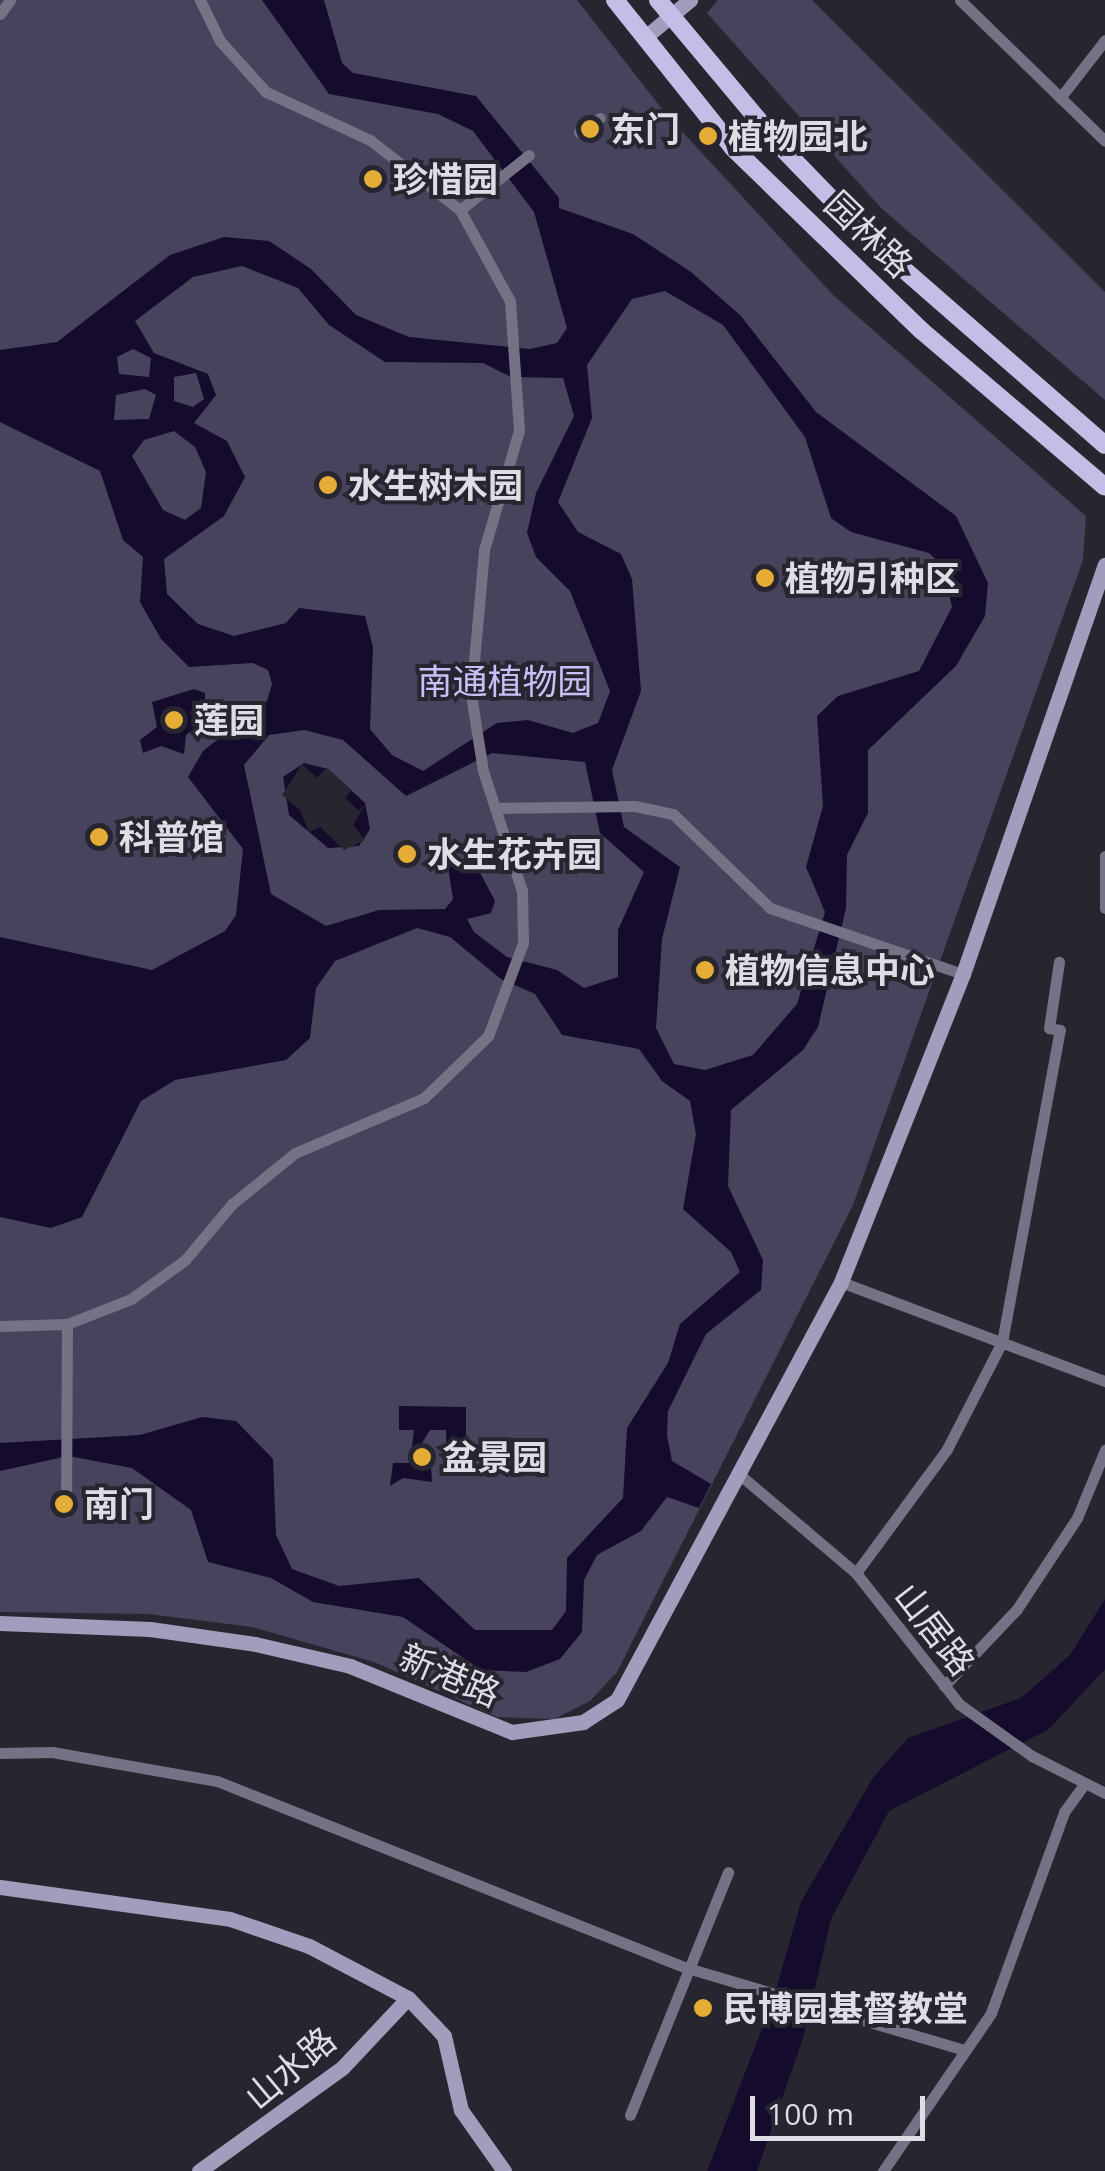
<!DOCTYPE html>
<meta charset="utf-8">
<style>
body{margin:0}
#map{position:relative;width:1105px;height:2171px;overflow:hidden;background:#272630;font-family:"Open Sans","Noto Sans SC",sans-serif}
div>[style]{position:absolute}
.green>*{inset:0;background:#47435d}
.water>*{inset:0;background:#140b2d}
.pier>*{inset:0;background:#272630}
.street>*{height:11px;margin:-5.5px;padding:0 5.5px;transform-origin:5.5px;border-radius:5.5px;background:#757286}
.secondary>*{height:15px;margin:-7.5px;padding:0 7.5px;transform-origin:7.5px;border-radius:7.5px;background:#a19dbc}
.primary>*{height:18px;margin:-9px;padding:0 9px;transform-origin:9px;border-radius:9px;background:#c4bee6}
.dots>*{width:28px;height:28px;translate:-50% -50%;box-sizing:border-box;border:5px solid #272630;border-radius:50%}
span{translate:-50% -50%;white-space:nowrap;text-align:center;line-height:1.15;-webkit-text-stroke:8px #272630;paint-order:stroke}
.poi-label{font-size:35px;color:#dedde5;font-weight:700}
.left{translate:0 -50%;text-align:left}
.street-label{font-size:35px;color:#dedde5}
.park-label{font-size:35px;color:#c8c0f7}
.scale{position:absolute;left:750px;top:2096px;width:175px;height:45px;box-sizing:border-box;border:5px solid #dedde5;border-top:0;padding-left:12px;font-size:30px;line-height:35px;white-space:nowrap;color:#dedde5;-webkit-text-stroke:8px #272630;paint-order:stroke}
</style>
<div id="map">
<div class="green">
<i style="clip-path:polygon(0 0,577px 0,666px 114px,834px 296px,1086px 516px,1083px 560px,853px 1205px,617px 1672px,590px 1701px,554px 1719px,497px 1717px,374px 1662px,252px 1627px,149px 1614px,0 1612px)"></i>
<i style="clip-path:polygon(718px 0,812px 0,1105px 292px,1105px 400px,881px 208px,707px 13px)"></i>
</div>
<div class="water">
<i style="clip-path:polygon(evenodd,262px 0,324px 0,342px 63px,353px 73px,476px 96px,559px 198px,559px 208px,633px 234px,691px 272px,741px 316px,816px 412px,956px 516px,988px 583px,985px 616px,956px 666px,868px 750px,868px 813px,847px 855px,846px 908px,818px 1027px,803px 1050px,731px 1110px,728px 1186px,763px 1260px,761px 1290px,706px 1334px,668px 1411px,667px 1435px,672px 1461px,711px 1484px,699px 1508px,667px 1497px,641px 1531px,597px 1555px,584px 1580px,582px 1632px,560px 1659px,526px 1672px,481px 1670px,403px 1617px,313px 1602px,271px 1578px,208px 1562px,191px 1510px,132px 1468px,68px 1456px,0 1471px,0 1443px,140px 1435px,202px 1417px,236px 1421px,273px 1459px,276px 1535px,292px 1569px,339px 1586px,419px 1578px,475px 1630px,552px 1630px,566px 1611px,567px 1558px,623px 1498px,627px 1428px,668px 1363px,680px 1324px,740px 1272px,731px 1252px,683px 1209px,696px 1134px,690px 1101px,662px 1081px,639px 1049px,562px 1035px,535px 994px,501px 979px,450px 937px,417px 928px,335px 961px,316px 988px,310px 1038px,286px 1060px,175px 1080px,141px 1101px,82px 1217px,51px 1228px,0 1217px,0 937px,152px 970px,225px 931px,236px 915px,243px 849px,188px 777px,203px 751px,267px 701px,272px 684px,268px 670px,253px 663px,189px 667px,161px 639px,140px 602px,143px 557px,123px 540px,100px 471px,0 422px,0 350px,57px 342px,170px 255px,224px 237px,269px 241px,311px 269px,356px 315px,409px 337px,530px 349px,557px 343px,567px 328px,534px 212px,473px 131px,438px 114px,329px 94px,262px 0,242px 266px,298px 288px,329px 325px,385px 362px,483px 363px,511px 377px,563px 378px,574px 416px,536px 493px,527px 533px,536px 557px,570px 591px,610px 691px,598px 723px,573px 733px,528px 720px,497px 723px,423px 771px,392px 755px,370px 729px,373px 647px,365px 616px,299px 608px,286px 623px,234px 636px,198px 624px,167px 594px,164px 559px,224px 516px,245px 477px,227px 441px,194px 423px,216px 395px,208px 374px,154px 353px,135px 321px,193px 277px,242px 266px,262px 0,665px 291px,723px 325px,805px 437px,831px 518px,851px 532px,929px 553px,943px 566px,952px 607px,919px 671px,838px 696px,817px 716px,823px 806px,806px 867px,825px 912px,797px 1004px,753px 1055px,705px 1070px,674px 1064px,656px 1028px,662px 939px,680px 867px,624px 827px,612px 770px,641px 691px,632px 579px,621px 554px,578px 532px,558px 502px,592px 418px,587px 365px,632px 299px,665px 291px,262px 0,133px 349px,151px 358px,149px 377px,119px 374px,117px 357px,133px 349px,262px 0,196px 373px,204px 399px,193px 407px,174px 401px,174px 377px,196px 373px,262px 0,145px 389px,156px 395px,149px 419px,114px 420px,116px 395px,145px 389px,262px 0,174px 431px,195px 447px,206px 472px,201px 508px,185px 520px,163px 510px,132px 456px,144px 440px,174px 431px,262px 0,304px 730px,343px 740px,406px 796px,492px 753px,585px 762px,600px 833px,644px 872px,618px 930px,618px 977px,584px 988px,557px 970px,507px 957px,474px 932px,467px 919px,491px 913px,495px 901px,475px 863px,448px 867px,453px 899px,445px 909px,379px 910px,326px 926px,271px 894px,244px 765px,269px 735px,304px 730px)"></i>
<i style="clip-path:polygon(194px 689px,205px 693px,205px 720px,186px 735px,184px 754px,161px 746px,143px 753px,140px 740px,157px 727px,152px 702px)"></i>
<i style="clip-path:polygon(304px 763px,328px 769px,365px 803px,370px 829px,359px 846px,328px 848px,289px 815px,283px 777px)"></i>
<i style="clip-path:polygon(399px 1406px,466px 1407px,466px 1473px,447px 1473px,446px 1430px,430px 1430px,422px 1443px,430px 1449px,432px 1482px,403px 1478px,390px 1486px,393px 1463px,418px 1463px,427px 1454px,412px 1447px,414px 1430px,399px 1430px)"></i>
<i style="clip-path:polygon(1105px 1599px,1105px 1669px,1049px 1729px,889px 1811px,831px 1919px,803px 2038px,757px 2171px,707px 2171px,772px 2003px,801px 1902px,872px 1779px,908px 1738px,1021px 1698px,1070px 1655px)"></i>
</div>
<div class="pier">
<i style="clip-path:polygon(302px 764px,317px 778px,327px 768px,351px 790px,345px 798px,359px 811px,365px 804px,353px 825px,365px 840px,344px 850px,320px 827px,309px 832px,300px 810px,282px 795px)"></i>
</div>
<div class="street">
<i style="left:960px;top:0;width:202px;rotate:44.2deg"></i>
<i style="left:0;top:14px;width:17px;rotate:-54deg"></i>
<i style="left:1060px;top:98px;width:73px;rotate:-52.2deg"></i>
<i style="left:579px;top:132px;width:25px;rotate:-34deg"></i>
<i style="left:460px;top:210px;width:88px;rotate:-38.6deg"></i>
<i style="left:498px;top:808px;width:137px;rotate:-0.8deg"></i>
<i style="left:635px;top:806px;width:39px;rotate:12deg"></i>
<i style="left:673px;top:814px;width:135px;rotate:44.1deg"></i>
<i style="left:770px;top:908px;width:204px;rotate:18.9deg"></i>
<i style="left:1105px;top:856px;width:52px;rotate:90deg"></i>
<i style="left:841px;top:1282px;width:282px;rotate:20.6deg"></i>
<i style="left:0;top:1326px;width:67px;rotate:-1.7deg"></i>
<i style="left:67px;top:1324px;width:69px;rotate:-21.3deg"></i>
<i style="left:131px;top:1299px;width:67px;rotate:-35.8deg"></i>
<i style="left:185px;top:1260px;width:73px;rotate:-50deg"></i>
<i style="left:232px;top:1204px;width:81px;rotate:-39deg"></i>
<i style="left:295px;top:1153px;width:140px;rotate:-23.1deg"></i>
<i style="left:424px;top:1098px;width:89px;rotate:-44.1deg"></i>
<i style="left:488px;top:1036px;width:99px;rotate:-69.4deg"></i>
<i style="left:523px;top:943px;width:52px;rotate:-91.1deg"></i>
<i style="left:522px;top:891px;width:126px;rotate:-108deg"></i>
<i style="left:483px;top:771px;width:78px;rotate:-98.9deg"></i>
<i style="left:471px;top:694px;width:145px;rotate:-84.8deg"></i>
<i style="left:484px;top:550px;width:125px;rotate:-73.7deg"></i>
<i style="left:519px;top:430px;width:129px;rotate:-94deg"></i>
<i style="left:510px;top:301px;width:104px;rotate:-118.8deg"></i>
<i style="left:460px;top:210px;width:114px;rotate:-142.1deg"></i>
<i style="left:370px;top:140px;width:115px;rotate:-155.2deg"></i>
<i style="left:266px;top:92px;width:69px;rotate:-132deg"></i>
<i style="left:220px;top:41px;width:46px;rotate:-116deg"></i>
<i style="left:740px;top:1475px;width:152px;rotate:40.2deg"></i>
<i style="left:856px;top:1573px;width:167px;rotate:51.8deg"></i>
<i style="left:959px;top:1704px;width:90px;rotate:35.5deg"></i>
<i style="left:1032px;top:1756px;width:82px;rotate:26.9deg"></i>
<i style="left:66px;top:1512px;width:188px;rotate:-89.7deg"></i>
<i style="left:856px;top:1573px;width:154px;rotate:-53.7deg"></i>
<i style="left:947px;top:1449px;width:120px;rotate:-62.8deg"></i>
<i style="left:1002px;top:1342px;width:317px;rotate:-79.5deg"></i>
<i style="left:1060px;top:1030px;width:11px;rotate:-170deg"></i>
<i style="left:1049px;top:1028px;width:67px;rotate:-81.4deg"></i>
<i style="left:944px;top:1686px;width:106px;rotate:-46.5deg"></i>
<i style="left:1017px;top:1609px;width:109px;rotate:-56.6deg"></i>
<i style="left:1077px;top:1518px;width:74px;rotate:-67.6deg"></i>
<i style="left:0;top:1753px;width:52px;rotate:-1.1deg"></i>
<i style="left:52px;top:1752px;width:168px;rotate:10deg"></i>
<i style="left:217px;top:1781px;width:503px;rotate:21.72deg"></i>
<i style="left:684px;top:1967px;width:289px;rotate:16.5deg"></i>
<i style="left:630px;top:2115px;width:262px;rotate:-68deg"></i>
<i style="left:883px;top:2171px;width:191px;rotate:-55.6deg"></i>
<i style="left:991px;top:2013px;width:214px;rotate:-70deg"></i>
<i style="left:1064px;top:1812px;width:34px;rotate:-54deg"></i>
</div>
<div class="secondary">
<i style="left:644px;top:38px;width:60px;rotate:-39.6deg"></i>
<i style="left:0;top:1623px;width:150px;rotate:2.3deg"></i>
<i style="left:150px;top:1629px;width:106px;rotate:8.1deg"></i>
<i style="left:255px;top:1644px;width:98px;rotate:13deg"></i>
<i style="left:350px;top:1666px;width:175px;rotate:22.2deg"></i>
<i style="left:512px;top:1732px;width:72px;rotate:-8deg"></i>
<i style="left:583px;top:1722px;width:40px;rotate:-32.9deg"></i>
<i style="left:617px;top:1700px;width:474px;rotate:-61.8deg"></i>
<i style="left:841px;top:1282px;width:331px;rotate:-68.4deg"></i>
<i style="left:963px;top:974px;width:433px;rotate:-70.9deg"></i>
<i style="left:0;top:1887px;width:232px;rotate:7.9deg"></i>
<i style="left:230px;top:1919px;width:83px;rotate:18.9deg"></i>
<i style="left:309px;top:1946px;width:112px;rotate:27.7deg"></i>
<i style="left:408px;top:1998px;width:52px;rotate:46.5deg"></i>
<i style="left:444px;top:2036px;width:76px;rotate:77.1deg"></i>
<i style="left:461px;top:2110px;width:75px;rotate:54.8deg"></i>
<i style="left:199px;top:2171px;width:176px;rotate:-35.8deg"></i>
<i style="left:342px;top:2068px;width:96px;rotate:-46.7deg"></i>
</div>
<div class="primary">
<i style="left:615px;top:0;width:189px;rotate:51.4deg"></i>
<i style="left:733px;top:148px;width:263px;rotate:44.1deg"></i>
<i style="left:922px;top:331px;width:240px;rotate:40.4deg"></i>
<i style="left:658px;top:0;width:192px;rotate:50.1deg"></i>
<i style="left:781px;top:147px;width:139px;rotate:45.9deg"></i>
<i style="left:878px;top:247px;width:301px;rotate:41.1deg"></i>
</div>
<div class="dots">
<i style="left:590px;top:129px;background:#e6ad36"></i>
<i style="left:708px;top:136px;background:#e6ad36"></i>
<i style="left:373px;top:179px;background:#e6ad36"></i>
<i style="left:328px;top:485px;background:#e6ad36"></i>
<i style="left:765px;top:578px;background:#e6ad36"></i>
<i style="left:174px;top:720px;background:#e6ad36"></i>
<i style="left:99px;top:837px;background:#e6ad36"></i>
<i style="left:407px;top:854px;background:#e6ad36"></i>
<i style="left:705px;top:970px;background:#e6ad36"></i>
<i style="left:422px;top:1457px;background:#e6ad36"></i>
<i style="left:64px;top:1504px;background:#e6ad36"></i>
<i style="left:703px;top:2008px;background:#e6ad36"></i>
</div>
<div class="poi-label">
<span class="left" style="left:610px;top:129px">东门</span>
<span class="left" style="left:728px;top:136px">植物园北</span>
<span class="left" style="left:393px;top:179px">珍惜园</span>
<span class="left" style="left:348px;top:485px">水生树木园</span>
<span class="left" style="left:785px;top:578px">植物引种区</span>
<span class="left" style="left:194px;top:720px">莲园</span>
<span class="left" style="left:119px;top:837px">科普馆</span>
<span class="left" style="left:427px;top:854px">水生花卉园</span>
<span class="left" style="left:725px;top:970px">植物信息中心</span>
<span class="left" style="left:442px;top:1457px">盆景园</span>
<span class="left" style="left:84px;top:1504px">南门</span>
<span class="left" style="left:723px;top:2008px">民博园基督教堂</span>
</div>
<div class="street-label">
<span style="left:869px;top:234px;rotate:44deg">园林路</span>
<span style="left:935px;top:1629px;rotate:52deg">山居路</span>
<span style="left:450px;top:1675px;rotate:23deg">新港路</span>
<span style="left:290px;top:2068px;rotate:-40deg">山水路</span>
</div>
<div class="park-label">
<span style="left:505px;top:681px">南通植物园</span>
</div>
<div class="scale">100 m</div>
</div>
